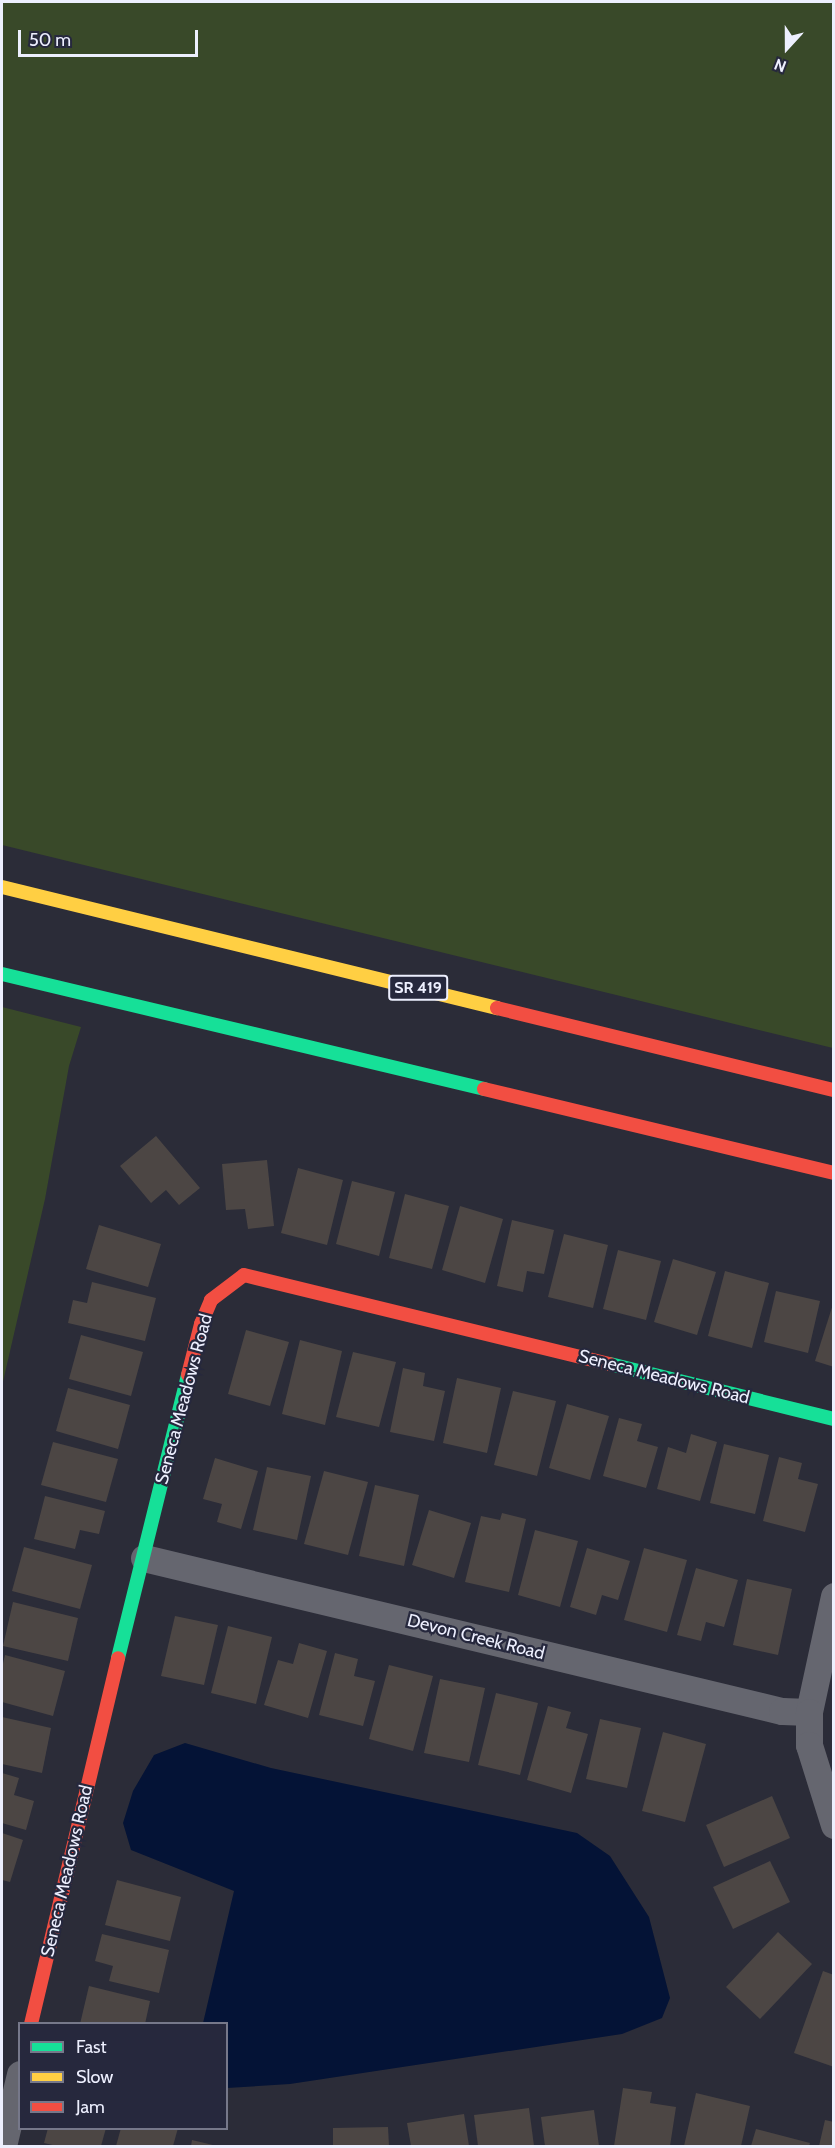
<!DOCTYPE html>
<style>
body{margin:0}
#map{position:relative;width:835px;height:2148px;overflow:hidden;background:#2b2c38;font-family:Cabin,sans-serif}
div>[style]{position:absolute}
.green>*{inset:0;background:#394929}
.water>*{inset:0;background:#041336}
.building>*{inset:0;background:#4c4644}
.street>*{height:27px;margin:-13.5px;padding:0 13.5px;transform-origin:13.5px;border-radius:13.5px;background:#65666f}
.fast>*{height:14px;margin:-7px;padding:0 7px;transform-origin:7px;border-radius:7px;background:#16e098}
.slow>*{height:14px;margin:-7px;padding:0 7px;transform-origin:7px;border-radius:7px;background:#ffcf43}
.jam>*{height:14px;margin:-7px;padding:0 7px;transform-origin:7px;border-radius:7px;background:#f24e42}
span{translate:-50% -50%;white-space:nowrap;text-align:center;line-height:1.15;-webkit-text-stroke:4.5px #26283d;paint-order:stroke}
.shield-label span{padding:2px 4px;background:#26283d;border:2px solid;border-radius:4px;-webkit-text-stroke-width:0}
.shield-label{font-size:16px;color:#edeffe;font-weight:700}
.street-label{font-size:18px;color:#edeffe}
.frame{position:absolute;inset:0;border:3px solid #edeffe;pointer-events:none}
.legend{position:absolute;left:18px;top:2022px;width:210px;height:108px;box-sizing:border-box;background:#26283d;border:2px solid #76788a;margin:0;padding:8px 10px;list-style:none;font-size:18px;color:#edeffe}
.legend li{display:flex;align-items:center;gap:12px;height:30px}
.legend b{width:30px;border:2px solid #76788a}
.north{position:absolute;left:757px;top:18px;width:60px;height:60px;-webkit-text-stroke:4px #26283d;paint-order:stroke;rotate:201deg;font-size:16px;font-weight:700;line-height:24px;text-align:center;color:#edeffe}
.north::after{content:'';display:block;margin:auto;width:21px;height:27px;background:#edeffe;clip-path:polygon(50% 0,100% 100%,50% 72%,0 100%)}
.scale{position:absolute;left:18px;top:30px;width:180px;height:27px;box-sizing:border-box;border:3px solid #edeffe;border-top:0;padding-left:8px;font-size:18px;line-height:21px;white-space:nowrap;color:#edeffe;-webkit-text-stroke:4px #26283d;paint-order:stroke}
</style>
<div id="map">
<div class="green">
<i style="clip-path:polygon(2px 2px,833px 2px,833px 1048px,2px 845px)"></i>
<i style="clip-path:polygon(2px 1007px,81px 1027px,69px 1066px,45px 1199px,2px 1386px)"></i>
</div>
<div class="water">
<i style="clip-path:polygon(185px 1743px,271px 1768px,577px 1833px,610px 1856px,649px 1917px,670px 1998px,662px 2018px,622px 2034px,290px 2084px,227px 2088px,226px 2024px,203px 2023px,234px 1891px,131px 1850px,123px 1823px,133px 1791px,154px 1755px)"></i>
</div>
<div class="building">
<i style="clip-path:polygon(156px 1136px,200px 1188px,179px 1205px,166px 1190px,151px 1203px,120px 1166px)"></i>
<i style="clip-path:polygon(267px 1160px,274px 1226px,248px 1229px,245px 1209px,226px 1210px,222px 1164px)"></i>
<i style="clip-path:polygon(298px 1168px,343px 1180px,327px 1245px,281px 1233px)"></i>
<i style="clip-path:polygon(352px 1181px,395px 1192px,379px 1256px,336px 1244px)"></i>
<i style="clip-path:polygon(405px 1194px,449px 1206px,432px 1269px,389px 1258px)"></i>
<i style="clip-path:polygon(460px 1206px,503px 1219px,485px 1283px,442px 1270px)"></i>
<i style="clip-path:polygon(512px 1220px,554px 1230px,544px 1274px,527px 1271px,523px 1292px,497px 1286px)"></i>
<i style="clip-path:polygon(99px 1225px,161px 1244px,148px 1287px,86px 1269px)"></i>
<i style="clip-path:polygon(564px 1234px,608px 1245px,593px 1308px,548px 1297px)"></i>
<i style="clip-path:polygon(618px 1250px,661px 1261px,646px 1320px,603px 1309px)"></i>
<i style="clip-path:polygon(673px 1259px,716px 1272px,697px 1335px,654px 1322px)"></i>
<i style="clip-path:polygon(725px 1271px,769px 1283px,752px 1348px,708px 1336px)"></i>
<i style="clip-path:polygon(92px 1282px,156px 1298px,145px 1341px,68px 1323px,73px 1300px,87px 1303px)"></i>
<i style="clip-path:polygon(776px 1291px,820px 1301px,808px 1353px,764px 1342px)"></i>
<i style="clip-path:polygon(834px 1301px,834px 1367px,815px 1361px)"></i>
<i style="clip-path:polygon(246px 1330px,289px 1342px,270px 1406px,228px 1394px)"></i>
<i style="clip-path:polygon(81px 1335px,143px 1352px,131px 1396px,69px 1379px)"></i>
<i style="clip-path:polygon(300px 1340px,342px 1351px,325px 1425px,282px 1414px)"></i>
<i style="clip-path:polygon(353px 1352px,396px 1362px,379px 1427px,336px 1417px)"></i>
<i style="clip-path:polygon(403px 1368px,425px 1373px,423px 1386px,445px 1391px,434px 1441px,390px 1432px)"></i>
<i style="clip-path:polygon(457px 1378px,501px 1388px,487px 1453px,443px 1443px)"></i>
<i style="clip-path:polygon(68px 1388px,130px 1405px,118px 1449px,56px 1431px)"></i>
<i style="clip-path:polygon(513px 1391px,556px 1401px,537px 1476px,494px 1465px)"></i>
<i style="clip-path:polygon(567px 1404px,609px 1416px,590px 1480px,549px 1468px)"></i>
<i style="clip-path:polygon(619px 1418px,642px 1424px,637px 1441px,658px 1447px,646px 1488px,603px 1476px)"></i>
<i style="clip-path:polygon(691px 1434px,717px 1442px,700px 1501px,657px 1489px,668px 1447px,686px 1453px)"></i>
<i style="clip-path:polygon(53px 1442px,118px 1459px,106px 1502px,41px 1485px)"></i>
<i style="clip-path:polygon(724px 1444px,769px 1455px,755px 1514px,710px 1503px)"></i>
<i style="clip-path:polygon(779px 1457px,802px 1463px,798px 1479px,818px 1484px,805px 1532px,763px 1521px)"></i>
<i style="clip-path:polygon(215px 1458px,258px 1471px,241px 1529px,217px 1522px,222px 1504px,203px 1499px)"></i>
<i style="clip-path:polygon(267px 1467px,311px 1476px,297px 1540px,253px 1530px)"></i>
<i style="clip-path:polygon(324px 1471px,368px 1482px,348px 1555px,304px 1544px)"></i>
<i style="clip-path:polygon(375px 1485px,419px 1495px,404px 1566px,359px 1556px)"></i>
<i style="clip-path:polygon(45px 1496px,105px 1511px,99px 1534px,80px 1530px,75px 1549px,34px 1539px)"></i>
<i style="clip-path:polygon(429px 1510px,471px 1523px,454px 1578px,412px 1565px)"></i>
<i style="clip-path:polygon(502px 1513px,526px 1519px,509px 1592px,465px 1582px,481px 1516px,500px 1520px)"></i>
<i style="clip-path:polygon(535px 1530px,578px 1541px,560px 1607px,518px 1595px)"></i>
<i style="clip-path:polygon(24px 1547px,92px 1565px,80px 1609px,12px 1591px)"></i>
<i style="clip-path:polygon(587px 1548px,630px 1561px,618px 1600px,602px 1595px,596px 1615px,570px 1607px)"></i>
<i style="clip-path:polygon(644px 1548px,687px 1560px,667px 1632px,624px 1620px)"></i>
<i style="clip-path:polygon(696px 1568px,738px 1580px,724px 1627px,706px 1622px,701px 1641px,677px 1635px)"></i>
<i style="clip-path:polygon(747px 1579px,792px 1589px,778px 1655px,733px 1645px)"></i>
<i style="clip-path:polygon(13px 1602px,78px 1618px,68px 1661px,3px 1646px)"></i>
<i style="clip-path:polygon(175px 1616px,218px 1625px,204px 1685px,161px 1676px)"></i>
<i style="clip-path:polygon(228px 1626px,272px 1637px,256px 1704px,211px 1693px)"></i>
<i style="clip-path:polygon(299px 1643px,327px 1651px,308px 1718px,264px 1705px,278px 1660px,293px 1664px)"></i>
<i style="clip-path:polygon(335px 1653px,358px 1659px,354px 1676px,375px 1681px,363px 1726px,319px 1715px)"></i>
<i style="clip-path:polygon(5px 1655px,65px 1671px,53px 1716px,2px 1702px,2px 1668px)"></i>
<i style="clip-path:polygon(389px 1665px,433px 1676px,413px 1751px,369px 1739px)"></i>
<i style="clip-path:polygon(440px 1679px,485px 1688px,469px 1762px,424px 1753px)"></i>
<i style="clip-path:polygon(496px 1693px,538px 1703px,520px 1775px,478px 1765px)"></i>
<i style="clip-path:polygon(548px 1706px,571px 1712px,566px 1728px,588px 1734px,571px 1793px,527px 1780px)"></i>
<i style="clip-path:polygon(2px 1717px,51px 1728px,42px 1773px,2px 1764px)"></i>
<i style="clip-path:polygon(600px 1719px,641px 1728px,627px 1788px,586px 1779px)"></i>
<i style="clip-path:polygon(663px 1732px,706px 1744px,685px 1822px,642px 1811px)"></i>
<i style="clip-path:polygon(2px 1773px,19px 1778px,14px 1795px,34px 1801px,26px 1830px,2px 1823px)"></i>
<i style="clip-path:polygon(772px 1796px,790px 1838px,724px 1867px,706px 1825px)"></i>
<i style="clip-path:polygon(2px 1833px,23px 1840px,10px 1882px,2px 1880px)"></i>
<i style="clip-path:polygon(770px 1861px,790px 1902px,733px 1929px,713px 1887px)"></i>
<i style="clip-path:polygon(117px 1880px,181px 1897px,170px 1941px,105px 1925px)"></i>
<i style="clip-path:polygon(778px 1932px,812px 1964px,760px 2019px,726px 1987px)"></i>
<i style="clip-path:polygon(102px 1934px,169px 1950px,159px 1993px,109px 1981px,113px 1966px,95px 1961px)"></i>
<i style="clip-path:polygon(823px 1971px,834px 1975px,834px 2067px,794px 2053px)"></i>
<i style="clip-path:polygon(89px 1986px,150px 2001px,145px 2024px,80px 2024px)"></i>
<i style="clip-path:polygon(623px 2088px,652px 2092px,650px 2103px,676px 2107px,670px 2146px,614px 2146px)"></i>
<i style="clip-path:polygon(696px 2093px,750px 2106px,741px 2146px,684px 2146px)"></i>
<i style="clip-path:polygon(529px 2108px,534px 2146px,478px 2146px,474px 2115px)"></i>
<i style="clip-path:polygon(594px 2110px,599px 2146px,545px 2146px,541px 2117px)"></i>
<i style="clip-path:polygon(464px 2114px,469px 2146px,411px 2146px,407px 2123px)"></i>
<i style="clip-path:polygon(825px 2120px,834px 2122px,834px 2146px,819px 2146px)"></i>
<i style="clip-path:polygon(388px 2127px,389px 2146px,333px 2146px,333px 2128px)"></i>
<i style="clip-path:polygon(48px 2128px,106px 2128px,101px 2146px,57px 2146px,44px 2143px)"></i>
<i style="clip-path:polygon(121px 2128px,178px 2128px,173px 2146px,116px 2146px)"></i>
<i style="clip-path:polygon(756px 2129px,810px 2143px,809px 2146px,751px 2146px)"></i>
<i style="clip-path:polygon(192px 2140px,217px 2146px,191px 2146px)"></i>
</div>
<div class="street">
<i style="left:144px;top:1558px;width:656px;rotate:13.49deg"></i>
<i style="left:782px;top:1711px;width:27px;rotate:2deg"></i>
<i style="left:834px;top:1596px;width:119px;rotate:102.2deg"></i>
<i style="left:809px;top:1712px;width:33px;rotate:90deg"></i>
<i style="left:809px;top:1745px;width:84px;rotate:72.6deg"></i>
<i style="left:3px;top:2146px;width:74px;rotate:-76.7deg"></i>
</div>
<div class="fast">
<i style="left:2px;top:974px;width:496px;rotate:13.4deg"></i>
<i style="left:610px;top:1364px;width:231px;rotate:13.8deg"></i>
<i style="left:118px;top:1658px;width:292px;rotate:-76.1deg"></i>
</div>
<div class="slow">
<i style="left:2px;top:887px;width:510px;rotate:13.74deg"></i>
</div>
<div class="jam">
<i style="left:497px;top:1008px;width:347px;rotate:13.7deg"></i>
<i style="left:484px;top:1089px;width:360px;rotate:13.5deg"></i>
<i style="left:188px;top:1375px;width:53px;rotate:-75.7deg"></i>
<i style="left:201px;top:1324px;width:26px;rotate:-67deg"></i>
<i style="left:211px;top:1300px;width:41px;rotate:-37.1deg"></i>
<i style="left:244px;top:1275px;width:377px;rotate:13.7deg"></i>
<i style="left:31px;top:2024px;width:376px;rotate:-76.6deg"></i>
</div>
<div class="shield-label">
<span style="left:418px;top:988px">SR 419</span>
</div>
<div class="street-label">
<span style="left:664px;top:1377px;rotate:14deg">Seneca Meadows Road</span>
<span style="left:184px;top:1399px;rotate:-75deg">Seneca Meadows Road</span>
<span style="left:476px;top:1637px;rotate:14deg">Devon Creek Road</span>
<span style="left:67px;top:1871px;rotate:-77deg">Seneca Meadows Road</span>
</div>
<div class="frame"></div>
<ul class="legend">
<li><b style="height:8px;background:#16e098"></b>Fast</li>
<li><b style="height:8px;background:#ffcf43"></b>Slow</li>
<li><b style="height:8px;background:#f24e42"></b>Jam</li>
</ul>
<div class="north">N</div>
<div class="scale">50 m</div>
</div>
